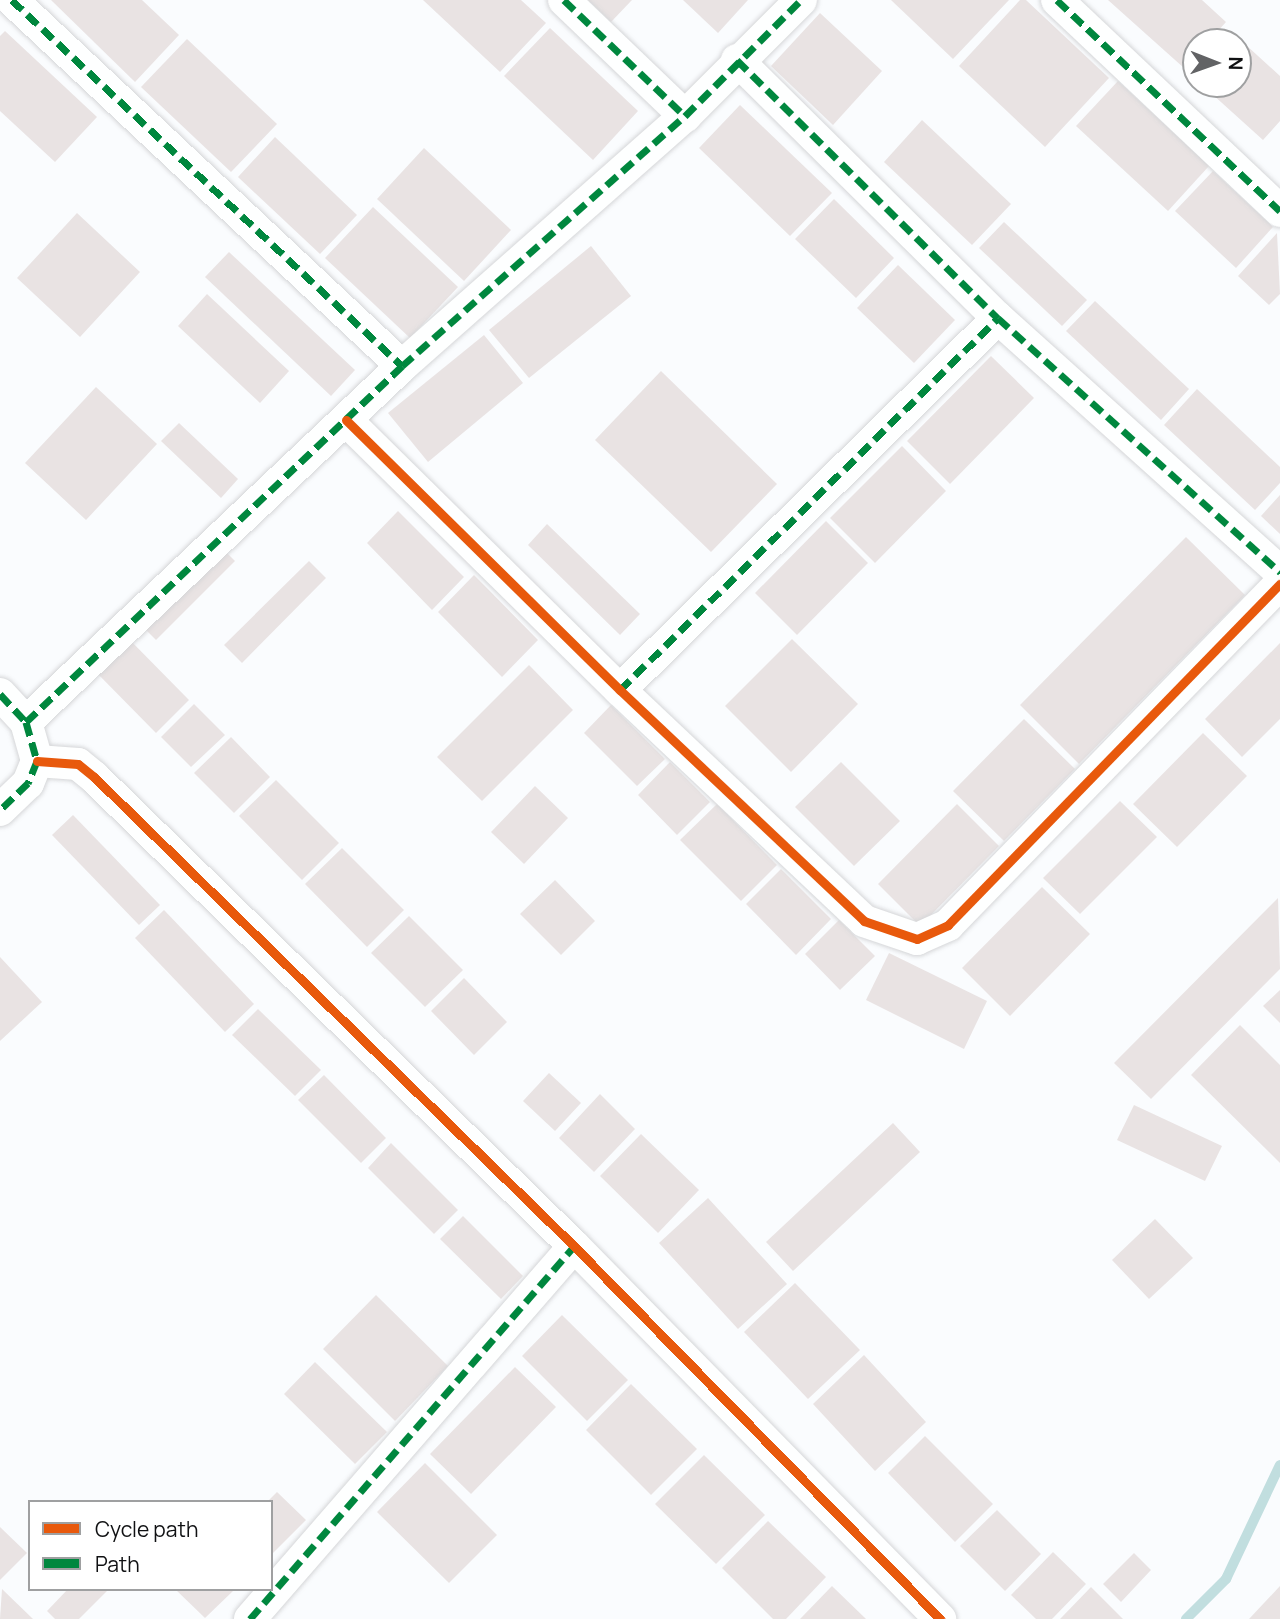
<!DOCTYPE html>
<style>
body{margin:0}
#map{position:relative;width:1280px;height:1619px;overflow:hidden;background:#fafcfe;font-family:Manrope,sans-serif}
div>[style]{position:absolute}
.stream>*{height:10px;margin:-5px;padding:0 5px;transform-origin:5px;border-radius:5px;background:#c1dedf}
.building>*{inset:0;background:#e9e3e3}
.roads{filter:drop-shadow(0 0 2px #d5d6d8) drop-shadow(0 0 2px #d5d6d8)}
.street>*{height:32px;margin:-16px;padding:0 16px;transform-origin:16px;border-radius:16px;background:#feffff}
.quiet>*{height:7px;margin-top:-3.5px;transform-origin:0;background:repeating-linear-gradient(90deg,#00873e 0 14px,transparent 0 21px)}
.cycleway>*{height:9px;margin:-4.5px;padding:0 4.5px;transform-origin:4.5px;border-radius:4.5px;background:#e8590c}
span{translate:-50% -50%;white-space:nowrap;text-align:center;line-height:1.15;-webkit-text-stroke:6px #fff;paint-order:stroke}
.legend{position:absolute;left:28px;top:1500px;width:245px;height:91px;box-sizing:border-box;background:#fff;border:2px solid #9fa0a1;margin:0;padding:9px 12px;list-style:none;font-size:21px;color:#101113}
.legend li{display:flex;align-items:center;gap:14px;height:35px}
.legend b{width:35px;border:2px solid #9fa0a1}
.north{position:absolute;left:1182px;top:28px;width:70px;height:70px;box-sizing:border-box;background:#fff;border:2px solid #9fa0a1;border-radius:50%;rotate:91deg;font-size:19px;font-weight:700;line-height:28px;text-align:center;color:#101113}
.north::after{content:'';display:block;margin:auto;width:24px;height:32px;background:#626365;clip-path:polygon(50% 0,100% 100%,50% 72%,0 100%)}
</style>
<div id="map">
<div class="stream">
<i style="left:1186px;top:1619px;width:57px;rotate:-45deg"></i>
<i style="left:1226px;top:1579px;width:126px;rotate:-64.7deg"></i>
</div>
<div class="building">
<i style="clip-path:polygon(51px 0,142px 0,179px 35px,135px 82px)"></i>
<i style="clip-path:polygon(423px 0,521px 0,546px 23px,500px 72px)"></i>
<i style="clip-path:polygon(588px 0,632px 0,611px 22px)"></i>
<i style="clip-path:polygon(683px 0,748px 0,718px 33px)"></i>
<i style="clip-path:polygon(891px 0,1009px 0,953px 59px)"></i>
<i style="clip-path:polygon(1020px 0,1026px 0,1109px 78px,1045px 147px,959px 66px)"></i>
<i style="clip-path:polygon(1108px 0,1202px 0,1226px 22px,1208px 42px,1196px 42px,1196px 55px,1184px 68px)"></i>
<i style="clip-path:polygon(820px 13px,882px 71px,833px 125px,771px 66px)"></i>
<i style="clip-path:polygon(550px 28px,638px 111px,593px 160px,504px 76px)"></i>
<i style="clip-path:polygon(5px 31px,97px 117px,55px 162px,0 111px,0 36px)"></i>
<i style="clip-path:polygon(1234px 34px,1280px 76px,1280px 121px,1263px 140px,1201px 84px,1238px 84px,1238px 42px,1228px 42px)"></i>
<i style="clip-path:polygon(187px 39px,277px 124px,231px 172px,141px 87px)"></i>
<i style="clip-path:polygon(1118px 81px,1209px 166px,1168px 211px,1076px 126px)"></i>
<i style="clip-path:polygon(740px 105px,832px 193px,790px 236px,699px 148px)"></i>
<i style="clip-path:polygon(922px 120px,1011px 204px,972px 245px,884px 162px)"></i>
<i style="clip-path:polygon(275px 137px,357px 215px,320px 254px,238px 177px)"></i>
<i style="clip-path:polygon(424px 148px,511px 230px,464px 281px,377px 199px)"></i>
<i style="clip-path:polygon(1213px 171px,1273px 227px,1236px 268px,1175px 211px)"></i>
<i style="clip-path:polygon(834px 199px,894px 258px,856px 298px,795px 239px)"></i>
<i style="clip-path:polygon(373px 207px,458px 287px,410px 338px,325px 258px)"></i>
<i style="clip-path:polygon(77px 213px,140px 272px,80px 337px,17px 278px)"></i>
<i style="clip-path:polygon(1004px 222px,1087px 300px,1062px 326px,979px 248px)"></i>
<i style="clip-path:polygon(1277px 233px,1280px 294px,1269px 305px,1238px 276px)"></i>
<i style="clip-path:polygon(591px 246px,631px 296px,529px 378px,489px 330px)"></i>
<i style="clip-path:polygon(229px 252px,355px 370px,331px 396px,205px 277px)"></i>
<i style="clip-path:polygon(898px 265px,955px 320px,914px 363px,857px 308px)"></i>
<i style="clip-path:polygon(207px 294px,289px 371px,260px 403px,178px 326px)"></i>
<i style="clip-path:polygon(1095px 301px,1189px 389px,1161px 420px,1066px 331px)"></i>
<i style="clip-path:polygon(484px 335px,523px 383px,428px 462px,388px 413px)"></i>
<i style="clip-path:polygon(991px 356px,1034px 398px,950px 484px,907px 441px)"></i>
<i style="clip-path:polygon(661px 371px,777px 484px,711px 552px,595px 440px)"></i>
<i style="clip-path:polygon(96px 387px,157px 444px,86px 520px,25px 463px)"></i>
<i style="clip-path:polygon(1197px 389px,1280px 467px,1280px 483px,1255px 510px,1164px 425px)"></i>
<i style="clip-path:polygon(179px 423px,238px 479px,221px 498px,161px 441px)"></i>
<i style="clip-path:polygon(902px 446px,946px 491px,875px 563px,830px 518px)"></i>
<i style="clip-path:polygon(1280px 495px,1280px 534px,1261px 516px)"></i>
<i style="clip-path:polygon(398px 511px,464px 577px,432px 610px,367px 543px)"></i>
<i style="clip-path:polygon(826px 521px,868px 563px,797px 635px,755px 593px)"></i>
<i style="clip-path:polygon(547px 524px,640px 614px,620px 635px,528px 545px)"></i>
<i style="clip-path:polygon(1186px 537px,1245px 595px,1079px 764px,1020px 705px)"></i>
<i style="clip-path:polygon(220px 546px,235px 561px,156px 640px,141px 625px)"></i>
<i style="clip-path:polygon(309px 561px,326px 578px,242px 663px,224px 645px)"></i>
<i style="clip-path:polygon(474px 575px,538px 640px,502px 677px,438px 612px)"></i>
<i style="clip-path:polygon(123px 633px,189px 700px,156px 733px,90px 666px)"></i>
<i style="clip-path:polygon(792px 639px,858px 704px,791px 772px,725px 706px)"></i>
<i style="clip-path:polygon(1280px 643px,1280px 719px,1242px 757px,1205px 719px)"></i>
<i style="clip-path:polygon(529px 665px,573px 710px,482px 801px,437px 757px)"></i>
<i style="clip-path:polygon(194px 704px,225px 735px,191px 767px,161px 737px)"></i>
<i style="clip-path:polygon(611px 705px,665px 759px,637px 786px,584px 733px)"></i>
<i style="clip-path:polygon(1024px 719px,1075px 769px,1004px 841px,953px 791px)"></i>
<i style="clip-path:polygon(1203px 733px,1247px 776px,1177px 847px,1133px 804px)"></i>
<i style="clip-path:polygon(231px 737px,270px 777px,234px 813px,194px 773px)"></i>
<i style="clip-path:polygon(670px 762px,710px 802px,677px 835px,638px 795px)"></i>
<i style="clip-path:polygon(841px 762px,900px 821px,854px 866px,795px 807px)"></i>
<i style="clip-path:polygon(276px 780px,339px 843px,302px 880px,239px 816px)"></i>
<i style="clip-path:polygon(535px 786px,568px 818px,524px 864px,491px 832px)"></i>
<i style="clip-path:polygon(1120px 801px,1157px 837px,1080px 914px,1043px 878px)"></i>
<i style="clip-path:polygon(717px 804px,777px 865px,741px 901px,680px 840px)"></i>
<i style="clip-path:polygon(957px 804px,999px 846px,920px 926px,878px 884px)"></i>
<i style="clip-path:polygon(73px 815px,160px 905px,139px 925px,52px 835px)"></i>
<i style="clip-path:polygon(342px 848px,404px 910px,367px 947px,305px 884px)"></i>
<i style="clip-path:polygon(781px 869px,831px 919px,796px 955px,746px 904px)"></i>
<i style="clip-path:polygon(555px 880px,595px 921px,561px 955px,520px 914px)"></i>
<i style="clip-path:polygon(1042px 887px,1090px 934px,1010px 1016px,962px 968px)"></i>
<i style="clip-path:polygon(1278px 898px,1280px 969px,1151px 1099px,1114px 1063px)"></i>
<i style="clip-path:polygon(164px 910px,254px 1004px,225px 1032px,135px 938px)"></i>
<i style="clip-path:polygon(409px 916px,463px 970px,425px 1007px,371px 953px)"></i>
<i style="clip-path:polygon(839px 920px,875px 956px,840px 990px,805px 954px)"></i>
<i style="clip-path:polygon(889px 953px,987px 1001px,964px 1049px,866px 1000px)"></i>
<i style="clip-path:polygon(0 957px,42px 1002px,0 1041px)"></i>
<i style="clip-path:polygon(464px 978px,507px 1022px,474px 1055px,431px 1011px)"></i>
<i style="clip-path:polygon(1280px 990px,1280px 1023px,1263px 1006px)"></i>
<i style="clip-path:polygon(258px 1009px,321px 1070px,295px 1096px,232px 1035px)"></i>
<i style="clip-path:polygon(1240px 1025px,1280px 1065px,1280px 1163px,1191px 1075px)"></i>
<i style="clip-path:polygon(549px 1073px,581px 1103px,555px 1131px,523px 1101px)"></i>
<i style="clip-path:polygon(324px 1075px,386px 1138px,361px 1163px,298px 1100px)"></i>
<i style="clip-path:polygon(600px 1094px,635px 1129px,594px 1172px,559px 1138px)"></i>
<i style="clip-path:polygon(1134px 1105px,1222px 1146px,1205px 1181px,1117px 1140px)"></i>
<i style="clip-path:polygon(893px 1123px,920px 1152px,793px 1271px,766px 1242px)"></i>
<i style="clip-path:polygon(641px 1134px,699px 1190px,658px 1233px,600px 1176px)"></i>
<i style="clip-path:polygon(391px 1143px,458px 1210px,434px 1234px,368px 1168px)"></i>
<i style="clip-path:polygon(708px 1198px,787px 1284px,738px 1329px,659px 1243px)"></i>
<i style="clip-path:polygon(463px 1216px,523px 1276px,501px 1299px,440px 1239px)"></i>
<i style="clip-path:polygon(1155px 1219px,1193px 1258px,1149px 1299px,1112px 1260px)"></i>
<i style="clip-path:polygon(795px 1283px,860px 1350px,808px 1399px,744px 1332px)"></i>
<i style="clip-path:polygon(376px 1295px,448px 1366px,395px 1421px,323px 1349px)"></i>
<i style="clip-path:polygon(562px 1315px,628px 1380px,587px 1421px,522px 1356px)"></i>
<i style="clip-path:polygon(864px 1355px,926px 1422px,875px 1471px,813px 1404px)"></i>
<i style="clip-path:polygon(315px 1362px,387px 1432px,355px 1464px,284px 1394px)"></i>
<i style="clip-path:polygon(515px 1367px,556px 1407px,471px 1494px,430px 1454px)"></i>
<i style="clip-path:polygon(631px 1384px,697px 1449px,651px 1495px,586px 1430px)"></i>
<i style="clip-path:polygon(925px 1436px,993px 1504px,955px 1542px,888px 1473px)"></i>
<i style="clip-path:polygon(704px 1455px,765px 1515px,716px 1564px,655px 1504px)"></i>
<i style="clip-path:polygon(425px 1463px,497px 1535px,449px 1583px,377px 1512px)"></i>
<i style="clip-path:polygon(277px 1492px,306px 1520px,271px 1555px,271px 1502px,267px 1502px)"></i>
<i style="clip-path:polygon(997px 1510px,1041px 1554px,1005px 1591px,960px 1546px)"></i>
<i style="clip-path:polygon(768px 1521px,826px 1577px,786px 1619px,773px 1619px,722px 1568px)"></i>
<i style="clip-path:polygon(0 1527px,27px 1553px,0 1580px)"></i>
<i style="clip-path:polygon(1053px 1552px,1086px 1584px,1052px 1619px,1036px 1619px,1011px 1595px)"></i>
<i style="clip-path:polygon(1134px 1553px,1151px 1570px,1121px 1602px,1103px 1584px)"></i>
<i style="clip-path:polygon(832px 1586px,866px 1619px,800px 1619px)"></i>
<i style="clip-path:polygon(1280px 1586px,1280px 1619px,1249px 1619px)"></i>
<i style="clip-path:polygon(1091px 1587px,1123px 1619px,1060px 1619px)"></i>
<i style="clip-path:polygon(2px 1589px,33px 1619px,0 1619px)"></i>
<i style="clip-path:polygon(68px 1589px,109px 1589px,79px 1619px,55px 1619px,47px 1611px)"></i>
<i style="clip-path:polygon(175px 1589px,231px 1589px,233px 1591px,205px 1618px)"></i>
</div>
<div class="roads">
<div class="street">
<i style="left:12px;top:0;width:535px;rotate:43.18deg"></i>
<i style="left:564px;top:0;width:168px;rotate:43.8deg"></i>
<i style="left:1057px;top:0;width:307px;rotate:43.4deg"></i>
<i style="left:737px;top:60px;width:367px;rotate:44.7deg"></i>
<i style="left:998px;top:318px;width:380px;rotate:42deg"></i>
<i style="left:346px;top:420px;width:385px;rotate:44.6deg"></i>
<i style="left:620px;top:690px;width:336px;rotate:43.4deg"></i>
<i style="left:864px;top:921px;width:56px;rotate:18.8deg"></i>
<i style="left:917px;top:939px;width:34px;rotate:-24deg"></i>
<i style="left:948px;top:925px;width:476px;rotate:-45.8deg"></i>
<i style="left:620px;top:690px;width:530px;rotate:-44.54deg"></i>
<i style="left:0;top:694px;width:38px;rotate:47deg"></i>
<i style="left:26px;top:722px;width:41px;rotate:74.2deg"></i>
<i style="left:37px;top:761px;width:24px;rotate:112deg"></i>
<i style="left:28px;top:783px;width:39px;rotate:136deg"></i>
<i style="left:26px;top:722px;width:518px;rotate:-43.43deg"></i>
<i style="left:402px;top:366px;width:378px;rotate:-41.5deg"></i>
<i style="left:685px;top:116px;width:164px;rotate:-45deg"></i>
<i style="left:37px;top:761px;width:41px;rotate:4.2deg"></i>
<i style="left:78px;top:764px;width:21px;rotate:39deg"></i>
<i style="left:94px;top:777px;width:671px;rotate:44.34deg"></i>
<i style="left:574px;top:1246px;width:523px;rotate:45.54deg"></i>
<i style="left:250px;top:1619px;width:494px;rotate:-49deg"></i>
</div>
</div>
<div class="quiet">
<i style="left:12px;top:0;width:535px;rotate:43.18deg"></i>
<i style="left:564px;top:0;width:168px;rotate:43.8deg"></i>
<i style="left:1057px;top:0;width:307px;rotate:43.4deg"></i>
<i style="left:737px;top:60px;width:367px;rotate:44.7deg"></i>
<i style="left:998px;top:318px;width:380px;rotate:42deg"></i>
<i style="left:620px;top:690px;width:530px;rotate:-44.54deg"></i>
<i style="left:0;top:694px;width:38px;rotate:47deg"></i>
<i style="left:26px;top:722px;width:41px;rotate:74.2deg"></i>
<i style="left:37px;top:761px;width:24px;rotate:112deg"></i>
<i style="left:28px;top:783px;width:39px;rotate:136deg"></i>
<i style="left:26px;top:722px;width:518px;rotate:-43.43deg"></i>
<i style="left:402px;top:366px;width:378px;rotate:-41.5deg"></i>
<i style="left:685px;top:116px;width:164px;rotate:-45deg"></i>
<i style="left:250px;top:1619px;width:494px;rotate:-49deg"></i>
</div>
<div class="cycleway">
<i style="left:346px;top:420px;width:385px;rotate:44.6deg"></i>
<i style="left:620px;top:690px;width:336px;rotate:43.4deg"></i>
<i style="left:864px;top:921px;width:56px;rotate:18.8deg"></i>
<i style="left:917px;top:939px;width:34px;rotate:-24deg"></i>
<i style="left:948px;top:925px;width:476px;rotate:-45.8deg"></i>
<i style="left:37px;top:761px;width:41px;rotate:4.2deg"></i>
<i style="left:78px;top:764px;width:21px;rotate:39deg"></i>
<i style="left:94px;top:777px;width:671px;rotate:44.34deg"></i>
<i style="left:574px;top:1246px;width:523px;rotate:45.54deg"></i>
</div>
<ul class="legend">
<li><b style="height:9px;background:#e8590c"></b>Cycle path</li>
<li><b style="height:9px;background:#00873e"></b>Path</li>
</ul>
<div class="north">N</div>
</div>
